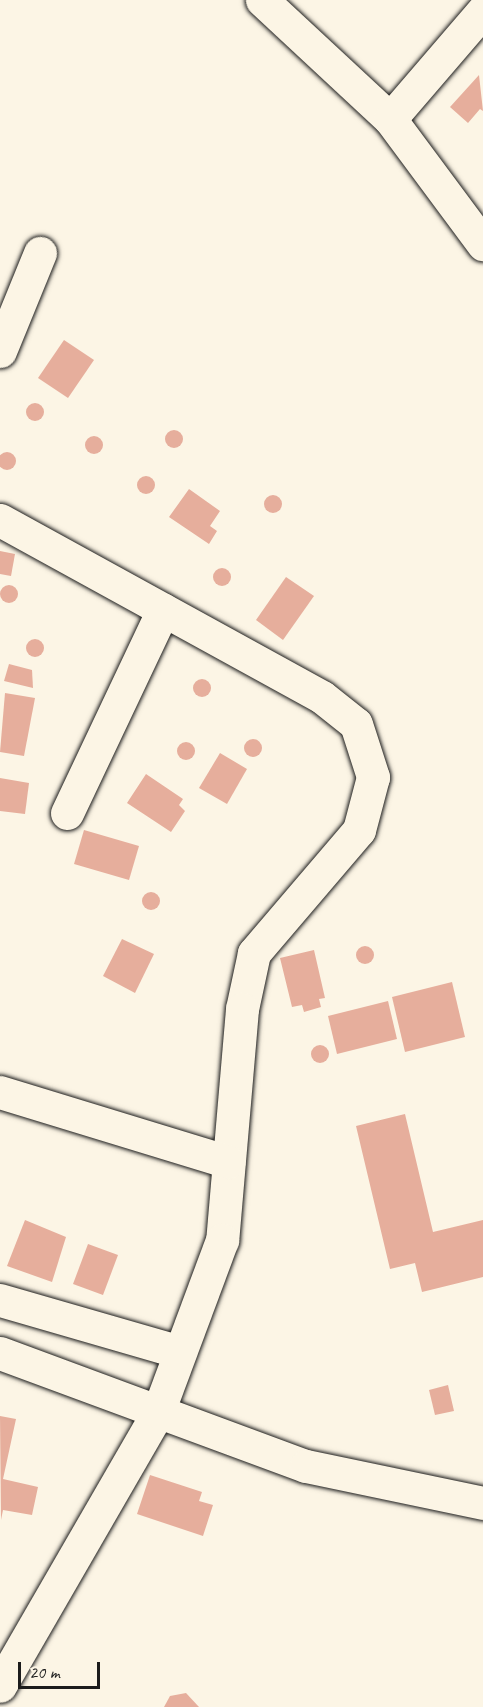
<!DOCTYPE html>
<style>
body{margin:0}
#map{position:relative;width:483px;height:1707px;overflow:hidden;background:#fcf5e5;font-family:Caveat,sans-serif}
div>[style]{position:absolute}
.building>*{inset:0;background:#e6ae9c}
.round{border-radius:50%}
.roads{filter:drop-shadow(0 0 2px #1c1c1c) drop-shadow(0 0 2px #1c1c1c)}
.minor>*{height:33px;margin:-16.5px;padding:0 16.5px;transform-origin:16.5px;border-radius:16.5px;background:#fcf5e5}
.tertiary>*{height:33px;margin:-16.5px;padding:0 16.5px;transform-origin:16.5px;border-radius:16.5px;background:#fcf5e5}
span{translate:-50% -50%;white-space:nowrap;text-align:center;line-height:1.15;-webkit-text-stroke:4.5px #fcf5e5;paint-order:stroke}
.scale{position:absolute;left:18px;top:1662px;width:82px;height:27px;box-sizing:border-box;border:3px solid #1c1c1c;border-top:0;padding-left:8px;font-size:18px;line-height:21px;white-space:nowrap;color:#1c1c1c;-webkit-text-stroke:4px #fcf5e5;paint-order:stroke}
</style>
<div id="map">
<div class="building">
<i style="clip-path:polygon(479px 75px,483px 111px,480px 109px,468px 123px,450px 107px)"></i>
<i style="clip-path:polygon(64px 340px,94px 360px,68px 398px,38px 378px)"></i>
<i class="round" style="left:26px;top:403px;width:18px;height:18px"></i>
<i class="round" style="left:165px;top:430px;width:18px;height:18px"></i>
<i class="round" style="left:85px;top:436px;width:18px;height:18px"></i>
<i class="round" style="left:-2px;top:452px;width:18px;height:18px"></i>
<i class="round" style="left:137px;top:476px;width:18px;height:18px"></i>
<i style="clip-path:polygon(189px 489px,220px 511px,210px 526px,217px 531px,209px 544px,169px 517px)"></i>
<i class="round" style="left:264px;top:495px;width:18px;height:18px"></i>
<i style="clip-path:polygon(0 551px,15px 554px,11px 576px,0 574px)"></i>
<i class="round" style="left:213px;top:568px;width:18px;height:18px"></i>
<i style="clip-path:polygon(286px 577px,314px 596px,283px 640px,256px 620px)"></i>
<i class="round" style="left:0;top:585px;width:18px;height:18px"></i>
<i class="round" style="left:26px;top:639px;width:18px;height:18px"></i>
<i style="clip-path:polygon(9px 664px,32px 670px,33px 688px,4px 681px)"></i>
<i class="round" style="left:193px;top:679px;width:18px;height:18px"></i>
<i style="clip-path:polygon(5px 693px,35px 698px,24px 756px,0 752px)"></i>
<i class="round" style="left:244px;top:739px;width:18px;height:18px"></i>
<i class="round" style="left:177px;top:742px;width:18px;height:18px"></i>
<i style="clip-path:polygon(220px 753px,247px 769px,227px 804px,199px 788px)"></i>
<i style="clip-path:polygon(146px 774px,183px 799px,179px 805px,185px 811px,171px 832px,127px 803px)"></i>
<i style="clip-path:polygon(0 778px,29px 783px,25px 814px,0 811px)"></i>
<i style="clip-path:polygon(84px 830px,139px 846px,129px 880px,74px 864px)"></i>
<i class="round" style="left:142px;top:892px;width:18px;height:18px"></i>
<i style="clip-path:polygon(122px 939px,154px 954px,135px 993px,103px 976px)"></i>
<i class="round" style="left:356px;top:946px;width:18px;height:18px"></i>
<i style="clip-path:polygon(314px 950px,325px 998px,319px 999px,321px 1007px,304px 1012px,302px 1005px,292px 1007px,280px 958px)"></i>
<i style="clip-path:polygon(452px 982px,465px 1037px,405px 1052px,392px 997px)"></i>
<i style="clip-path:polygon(388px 1001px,397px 1039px,337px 1054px,328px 1016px)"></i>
<i class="round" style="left:311px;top:1045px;width:18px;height:18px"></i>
<i style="clip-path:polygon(405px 1114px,433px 1232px,483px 1220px,483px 1277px,422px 1292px,415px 1263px,390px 1269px,356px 1126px)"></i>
<i style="clip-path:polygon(25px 1220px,66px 1237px,52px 1282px,7px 1266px)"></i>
<i style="clip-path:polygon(88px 1244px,118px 1255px,103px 1295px,73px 1284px)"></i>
<i style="clip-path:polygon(448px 1385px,454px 1411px,435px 1415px,429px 1390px)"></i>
<i style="clip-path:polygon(0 1416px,16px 1419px,3px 1479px,38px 1487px,32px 1515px,3px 1510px,1px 1520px)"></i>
<i style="clip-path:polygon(150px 1475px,202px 1492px,199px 1501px,213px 1505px,203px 1536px,137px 1514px)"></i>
<i style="clip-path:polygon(186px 1693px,199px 1707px,164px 1707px,170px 1696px)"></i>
</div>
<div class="roads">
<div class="minor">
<i style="left:262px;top:0;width:175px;rotate:42.9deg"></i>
<i style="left:390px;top:119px;width:156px;rotate:53.4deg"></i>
<i style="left:390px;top:119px;width:143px;rotate:-49.3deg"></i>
<i style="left:0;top:351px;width:106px;rotate:-67.8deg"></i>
<i style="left:0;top:520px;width:367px;rotate:28.8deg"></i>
<i style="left:322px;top:697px;width:43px;rotate:38.5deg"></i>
<i style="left:356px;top:724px;width:56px;rotate:72.2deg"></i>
<i style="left:373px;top:777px;width:55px;rotate:104.8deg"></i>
<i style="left:359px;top:830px;width:162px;rotate:130.5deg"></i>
<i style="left:254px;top:953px;width:57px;rotate:102.1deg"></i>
<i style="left:242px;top:1009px;width:232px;rotate:94.9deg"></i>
<i style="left:222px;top:1240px;width:184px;rotate:110.4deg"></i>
<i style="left:158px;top:1412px;width:316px;rotate:120deg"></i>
<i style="left:67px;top:813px;width:225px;rotate:-64.7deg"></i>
<i style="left:0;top:1092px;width:239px;rotate:17deg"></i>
<i style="left:0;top:1300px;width:187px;rotate:16.1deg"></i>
</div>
<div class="tertiary">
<i style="left:0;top:1353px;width:326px;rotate:20.3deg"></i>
<i style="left:306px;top:1466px;width:181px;rotate:11.8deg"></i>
</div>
</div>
<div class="scale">20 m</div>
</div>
